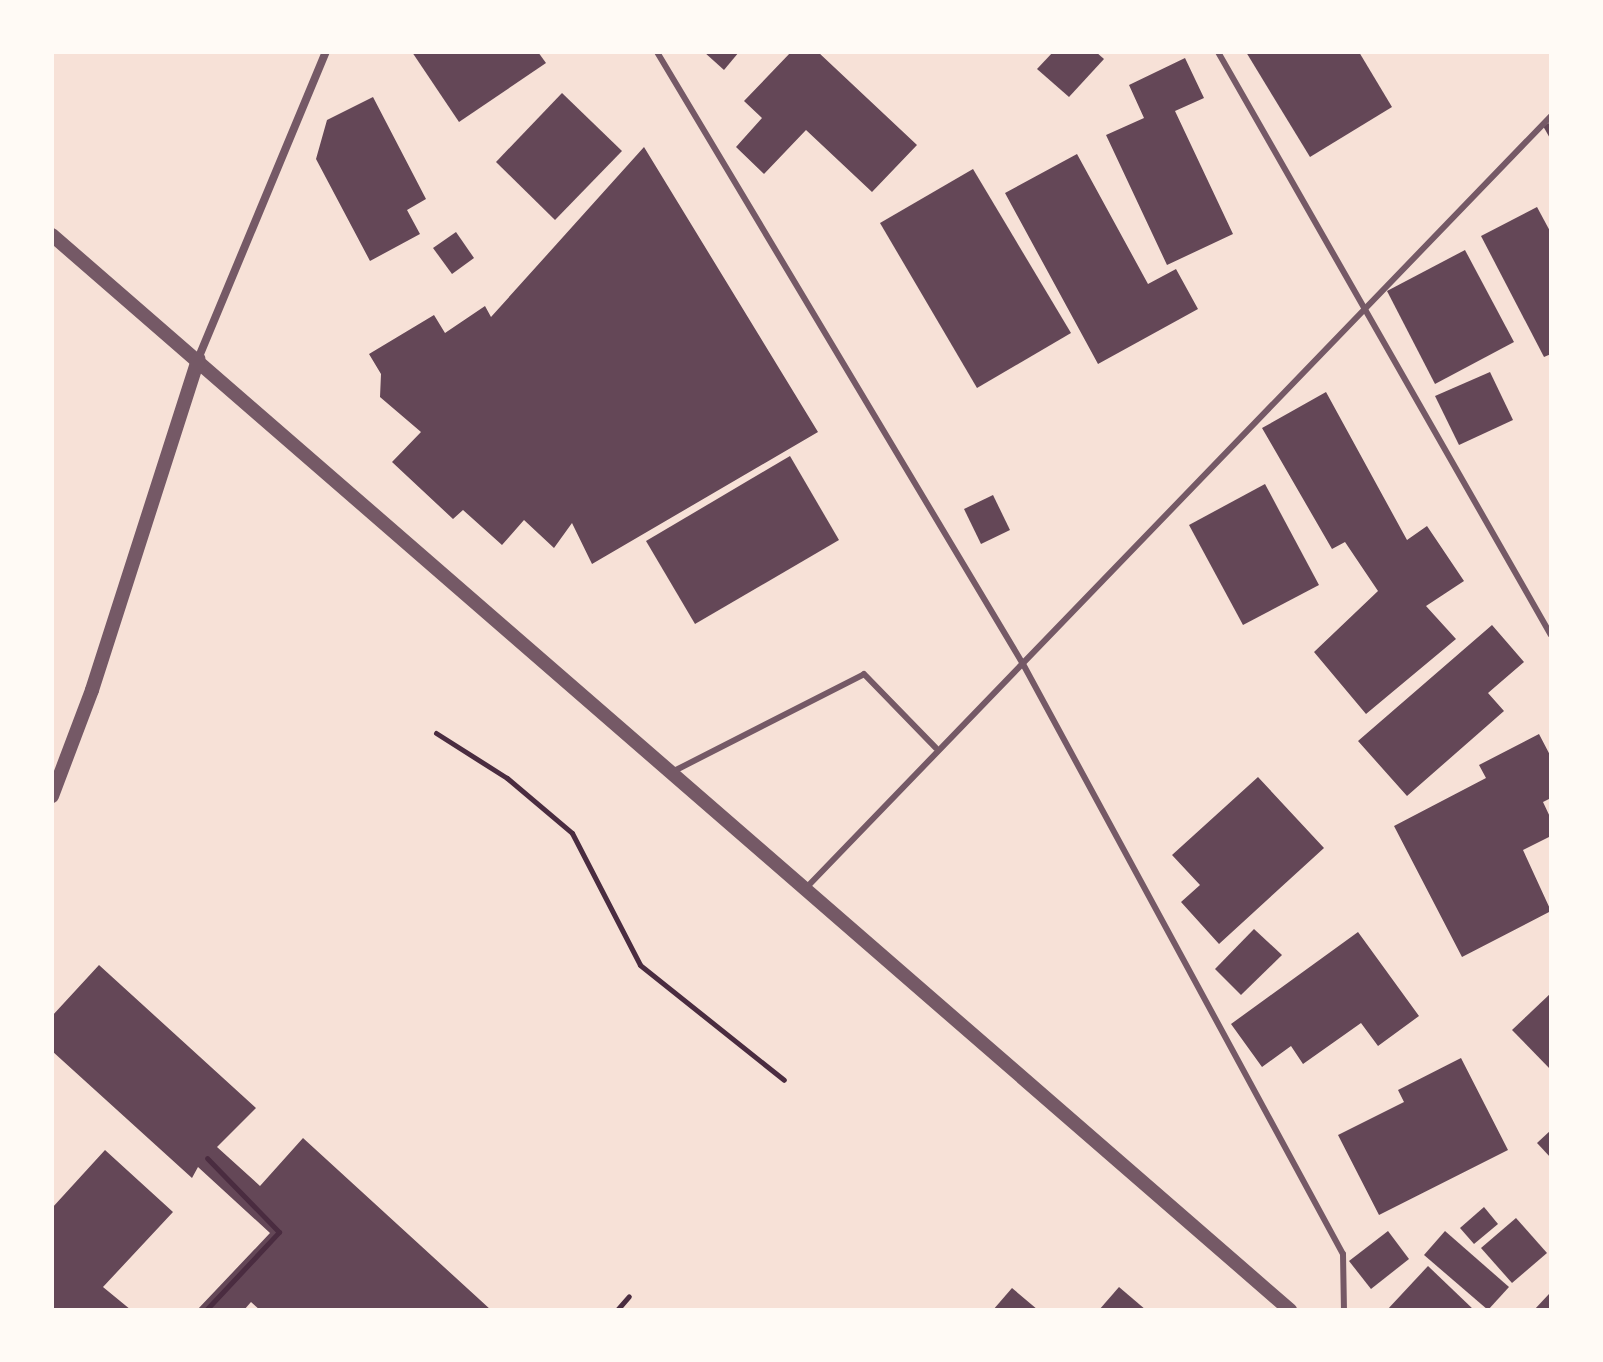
<!DOCTYPE html>
<style>
body{margin:0}
#map{position:relative;width:1603px;height:1362px;overflow:hidden;background:#f7e1d7;font-family:"Work Sans",sans-serif}
div>[style]{position:absolute}
.building>*{inset:0;background:#644757}
.path>*{height:5px;margin:-2.5px;padding:0 2.5px;transform-origin:2.5px;border-radius:2.5px;background:#4a2c40}
.service>*{height:6px;margin:-3px;padding:0 3px;transform-origin:3px;border-radius:3px;background:#755966}
.minor>*{height:8px;margin:-4px;padding:0 4px;transform-origin:4px;border-radius:4px;background:#755966}
.tertiary>*{height:14px;margin:-7px;padding:0 7px;transform-origin:7px;border-radius:7px;background:#755966}
span{translate:-50% -50%;white-space:nowrap;text-align:center;line-height:1.15;-webkit-text-stroke:8px #fffaf5;paint-order:stroke}
.frame{position:absolute;inset:0;border:54px solid #fffaf5;pointer-events:none}
</style>
<div id="map">
<div class="building">
<i style="clip-path:polygon(412px 52px,538px 52px,546px 63px,459px 122px)"></i>
<i style="clip-path:polygon(704px 52px,739px 52px,724px 70px)"></i>
<i style="clip-path:polygon(791px 52px,818px 52px,917px 145px,872px 192px,806px 130px,764px 174px,736px 147px,762px 118px,744px 101px)"></i>
<i style="clip-path:polygon(1053px 52px,1096px 52px,1104px 59px,1069px 97px,1037px 69px)"></i>
<i style="clip-path:polygon(1246px 52px,1359px 52px,1392px 107px,1310px 157px)"></i>
<i style="clip-path:polygon(1185px 58px,1204px 98px,1175px 111px,1233px 234px,1167px 265px,1106px 135px,1144px 118px,1129px 85px)"></i>
<i style="clip-path:polygon(562px 93px,622px 151px,555px 220px,496px 162px)"></i>
<i style="clip-path:polygon(373px 97px,426px 199px,407px 210px,420px 234px,370px 261px,316px 159px,327px 120px)"></i>
<i style="clip-path:polygon(1551px 122px,1551px 140px,1543px 126px)"></i>
<i style="clip-path:polygon(644px 147px,818px 432px,592px 564px,572px 523px,554px 548px,524px 520px,502px 545px,463px 510px,453px 519px,392px 462px,421px 432px,380px 397px,381px 374px,369px 354px,434px 315px,445px 333px,485px 306px,491px 317px)"></i>
<i style="clip-path:polygon(1077px 154px,1148px 284px,1176px 269px,1198px 309px,1098px 364px,1005px 193px)"></i>
<i style="clip-path:polygon(973px 169px,1071px 333px,977px 388px,880px 223px)"></i>
<i style="clip-path:polygon(1537px 207px,1551px 233px,1551px 354px,1544px 357px,1481px 236px)"></i>
<i style="clip-path:polygon(456px 232px,474px 258px,452px 274px,433px 248px)"></i>
<i style="clip-path:polygon(1465px 250px,1514px 342px,1435px 384px,1387px 291px)"></i>
<i style="clip-path:polygon(1490px 372px,1513px 420px,1459px 445px,1435px 396px)"></i>
<i style="clip-path:polygon(1326px 392px,1407px 540px,1427px 526px,1464px 581px,1426px 606px,1456px 639px,1366px 714px,1314px 652px,1378px 591px,1345px 542px,1332px 549px,1262px 428px)"></i>
<i style="clip-path:polygon(790px 456px,839px 540px,695px 624px,646px 541px)"></i>
<i style="clip-path:polygon(1265px 484px,1319px 585px,1243px 625px,1189px 525px)"></i>
<i style="clip-path:polygon(993px 495px,1010px 530px,981px 544px,964px 509px)"></i>
<i style="clip-path:polygon(1492px 625px,1524px 662px,1488px 693px,1504px 711px,1407px 796px,1358px 741px)"></i>
<i style="clip-path:polygon(1539px 734px,1551px 757px,1551px 798px,1543px 802px,1551px 819px,1551px 836px,1523px 850px,1551px 911px,1462px 957px,1394px 826px,1486px 778px,1479px 765px)"></i>
<i style="clip-path:polygon(1258px 777px,1324px 848px,1219px 944px,1181px 902px,1200px 885px,1172px 855px)"></i>
<i style="clip-path:polygon(1254px 929px,1282px 955px,1241px 995px,1215px 969px)"></i>
<i style="clip-path:polygon(1358px 932px,1419px 1016px,1378px 1046px,1361px 1023px,1303px 1064px,1291px 1046px,1262px 1067px,1231px 1024px)"></i>
<i style="clip-path:polygon(99px 965px,256px 1108px,217px 1147px,260px 1186px,303px 1138px,491px 1310px,260px 1310px,251px 1302px,244px 1310px,197px 1310px,270px 1233px,198px 1167px,192px 1178px,52px 1051px,52px 1016px)"></i>
<i style="clip-path:polygon(1551px 993px,1551px 1070px,1512px 1030px)"></i>
<i style="clip-path:polygon(1461px 1058px,1508px 1150px,1379px 1215px,1338px 1135px,1404px 1102px,1398px 1090px)"></i>
<i style="clip-path:polygon(1551px 1130px,1551px 1158px,1537px 1143px)"></i>
<i style="clip-path:polygon(105px 1150px,173px 1212px,103px 1287px,131px 1310px,52px 1310px,52px 1208px)"></i>
<i style="clip-path:polygon(1484px 1207px,1498px 1224px,1474px 1244px,1460px 1228px)"></i>
<i style="clip-path:polygon(1516px 1218px,1547px 1253px,1512px 1283px,1481px 1248px)"></i>
<i style="clip-path:polygon(1388px 1231px,1409px 1259px,1371px 1289px,1349px 1261px)"></i>
<i style="clip-path:polygon(1445px 1231px,1509px 1287px,1488px 1310px,1424px 1255px)"></i>
<i style="clip-path:polygon(1428px 1266px,1474px 1310px,1387px 1310px)"></i>
<i style="clip-path:polygon(1119px 1287px,1146px 1310px,1099px 1310px)"></i>
<i style="clip-path:polygon(1012px 1288px,1038px 1310px,993px 1310px)"></i>
<i style="clip-path:polygon(1549px 1294px,1551px 1310px,1534px 1310px)"></i>
</div>
<div class="path">
<i style="left:436px;top:733px;width:84px;rotate:32.4deg"></i>
<i style="left:507px;top:778px;width:85px;rotate:40.2deg"></i>
<i style="left:572px;top:833px;width:148px;rotate:62.7deg"></i>
<i style="left:640px;top:965px;width:184px;rotate:38.6deg"></i>
<i style="left:206px;top:1310px;width:107px;rotate:-46.9deg"></i>
<i style="left:279px;top:1232px;width:103px;rotate:-134.2deg"></i>
<i style="left:617px;top:1310px;width:18px;rotate:-49deg"></i>
</div>
<div class="service">
<i style="left:657px;top:52px;width:713px;rotate:59.12deg"></i>
<i style="left:1023px;top:664px;width:671px;rotate:61.53deg"></i>
<i style="left:1343px;top:1254px;width:56px;rotate:89deg"></i>
<i style="left:1218px;top:52px;width:671px;rotate:60.27deg"></i>
<i style="left:674px;top:771px;width:213px;rotate:-27deg"></i>
<i style="left:864px;top:674px;width:103px;rotate:45.8deg"></i>
<i style="left:807px;top:887px;width:1071px;rotate:-46.02deg"></i>
</div>
<div class="minor">
<i style="left:198px;top:359px;width:333px;rotate:-67.4deg"></i>
</div>
<div class="tertiary">
<i style="left:52px;top:235px;width:1640px;rotate:40.97deg"></i>
<i style="left:52px;top:796px;width:113px;rotate:-69.3deg"></i>
<i style="left:92px;top:690px;width:348px;rotate:-72.2deg"></i>
</div>
<div class="frame"></div>
</div>
